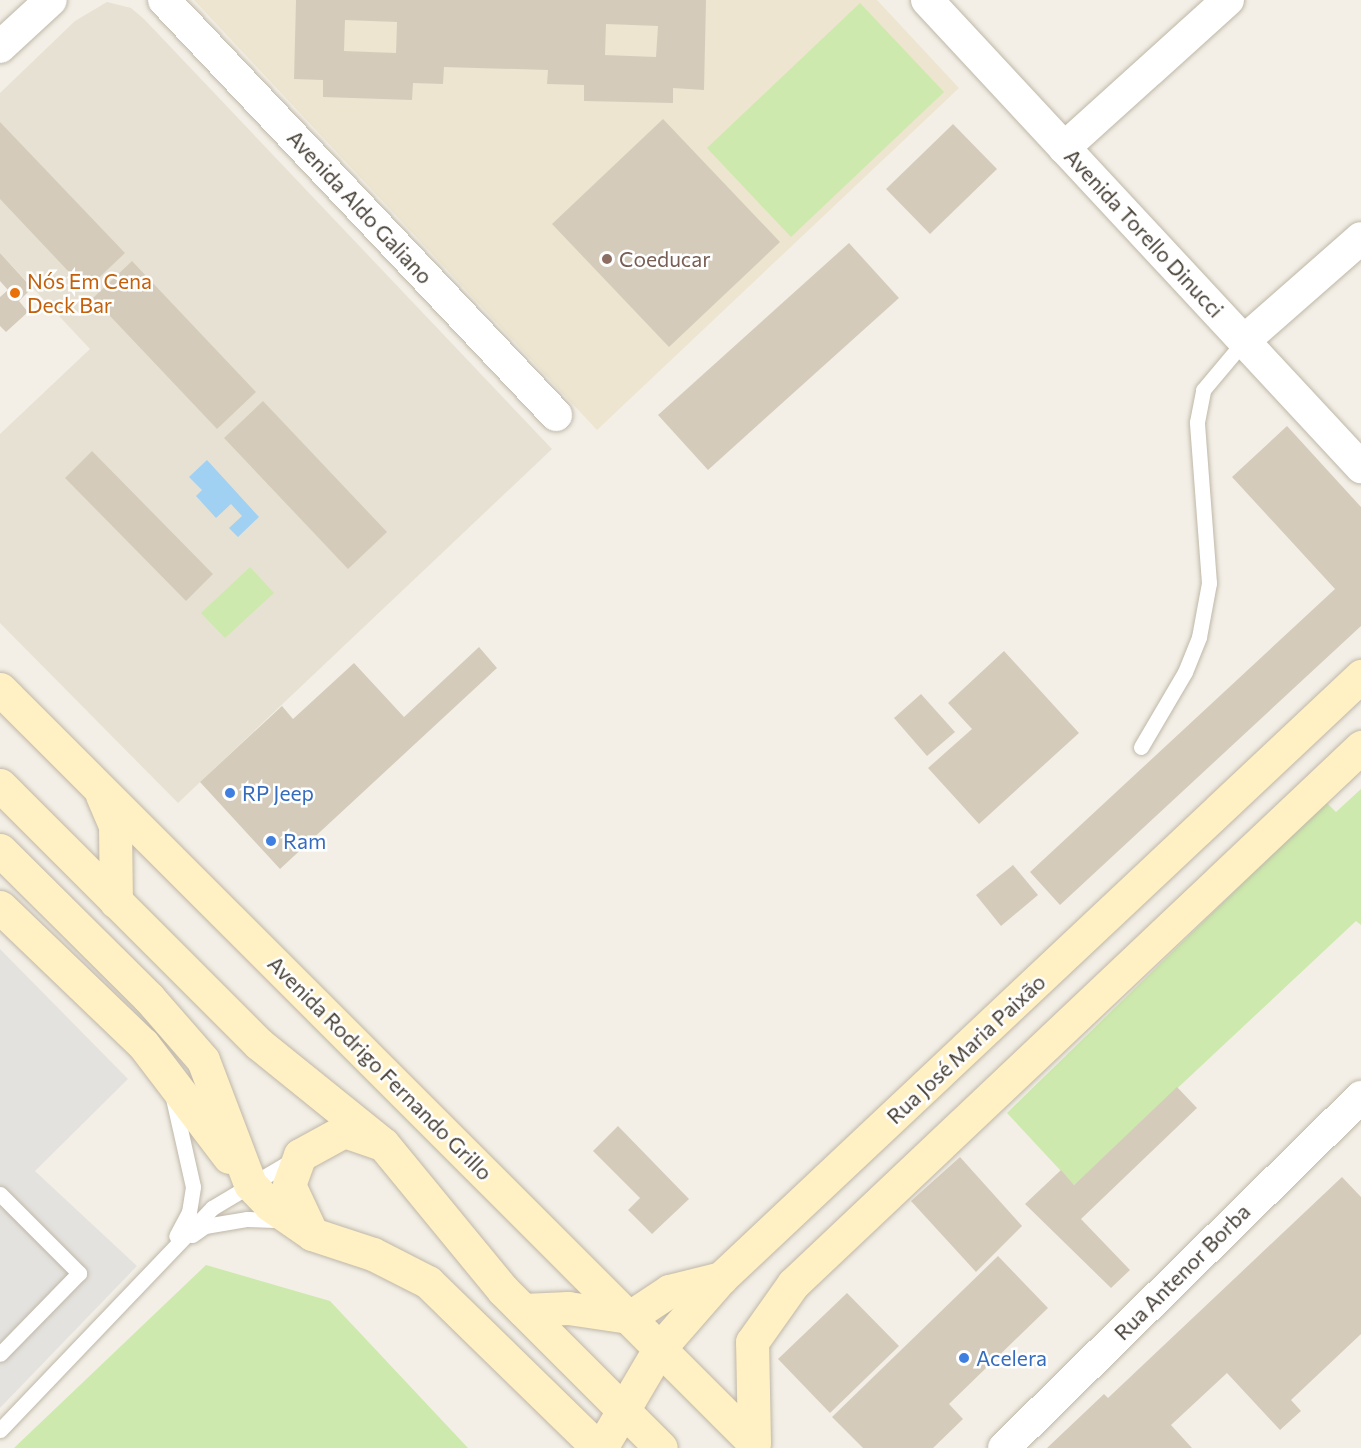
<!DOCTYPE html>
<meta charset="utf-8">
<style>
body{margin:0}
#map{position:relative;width:1361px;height:1448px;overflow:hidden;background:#f3efe6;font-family:Commissioner,sans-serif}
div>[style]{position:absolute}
.residential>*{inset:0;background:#e7e1d3}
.education>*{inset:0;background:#ede5cf}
.green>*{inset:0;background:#cde9ad}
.parking>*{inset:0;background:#e4e2de}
.water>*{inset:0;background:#a0d0f2}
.building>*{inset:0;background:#d5cbbb}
.roads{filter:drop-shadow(0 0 2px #bfb7a8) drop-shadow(0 0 2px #bfb7a8)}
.lane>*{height:15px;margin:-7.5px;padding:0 7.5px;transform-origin:7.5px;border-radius:7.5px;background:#fff}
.street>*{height:32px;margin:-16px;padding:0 16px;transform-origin:16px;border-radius:16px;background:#fff}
.secondary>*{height:33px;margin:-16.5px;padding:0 16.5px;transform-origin:16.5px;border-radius:16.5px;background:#fff1c4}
.dots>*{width:16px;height:16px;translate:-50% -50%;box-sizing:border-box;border:3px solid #fff;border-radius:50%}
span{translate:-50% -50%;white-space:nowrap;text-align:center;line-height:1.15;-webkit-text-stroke:5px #fff;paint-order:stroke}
.street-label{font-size:21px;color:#463f35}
.education-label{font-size:21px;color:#785e54}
.left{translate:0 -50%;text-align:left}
.food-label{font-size:21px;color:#c56008}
.shop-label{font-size:21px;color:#366cbe}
</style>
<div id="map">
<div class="residential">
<i style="clip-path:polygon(107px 2px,131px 8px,144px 19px,552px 449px,178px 803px,0 623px,0 434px,90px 349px,0 253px,0 93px,75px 21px)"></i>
</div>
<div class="education">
<i style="clip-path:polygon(194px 0,877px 0,959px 88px,597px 430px)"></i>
</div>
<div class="green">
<i style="clip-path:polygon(860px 3px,944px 92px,791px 237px,707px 148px)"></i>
<i style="clip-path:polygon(250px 567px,274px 593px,225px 638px,201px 613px)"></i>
<i style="clip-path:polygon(1361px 789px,1361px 925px,1356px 921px,1074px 1185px,1007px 1113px,1326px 802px,1336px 812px)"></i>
<i style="clip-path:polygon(206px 1265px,330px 1301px,468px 1448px,14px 1448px)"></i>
</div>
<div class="parking">
<i style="clip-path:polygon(0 949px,128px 1079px,35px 1171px,137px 1266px,0 1408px)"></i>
</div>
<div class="water">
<i style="clip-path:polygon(207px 460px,259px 517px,238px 537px,229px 528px,242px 516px,231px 504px,216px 518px,196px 496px,202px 490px,189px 477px)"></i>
</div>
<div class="building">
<i style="clip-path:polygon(evenodd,296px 0,706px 0,704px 90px,673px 88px,673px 103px,584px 101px,584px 85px,547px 84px,548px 70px,444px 67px,443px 84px,413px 83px,412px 100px,323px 97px,323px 80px,294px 79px,296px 0,345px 20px,397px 22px,396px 53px,344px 51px,345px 20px,296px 0,606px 24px,658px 26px,656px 57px,605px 55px,606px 24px)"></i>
<i style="clip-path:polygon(663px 119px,780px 242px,669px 347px,552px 224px)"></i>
<i style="clip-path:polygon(0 122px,125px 253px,86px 290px,0 199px)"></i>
<i style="clip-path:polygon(953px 124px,997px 169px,930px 234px,886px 189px)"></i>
<i style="clip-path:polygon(849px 243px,899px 298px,708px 470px,658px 415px)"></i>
<i style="clip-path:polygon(0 253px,32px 288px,19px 301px,28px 312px,6px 332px,0 326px,0 297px,8px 290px,0 281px)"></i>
<i style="clip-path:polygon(132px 261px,256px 392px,217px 429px,93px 298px)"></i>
<i style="clip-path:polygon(263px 401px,387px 532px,348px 569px,224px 438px)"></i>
<i style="clip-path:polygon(1287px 426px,1361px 507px,1361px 626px,1060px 905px,1030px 872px,1335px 589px,1232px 477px)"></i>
<i style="clip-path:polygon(92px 451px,213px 574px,186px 601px,65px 478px)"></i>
<i style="clip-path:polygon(479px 647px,497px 668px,280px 869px,200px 782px,282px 706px,293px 719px,354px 663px,404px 717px)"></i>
<i style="clip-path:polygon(1004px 651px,1079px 733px,979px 824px,928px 768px,972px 729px,948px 703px)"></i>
<i style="clip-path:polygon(921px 694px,955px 732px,927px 756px,894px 718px)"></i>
<i style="clip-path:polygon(1013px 865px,1038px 895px,1001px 926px,976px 895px)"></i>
<i style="clip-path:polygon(1177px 1087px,1197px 1108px,1081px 1219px,1130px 1270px,1111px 1288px,1025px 1204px,1061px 1170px,1074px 1185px)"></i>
<i style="clip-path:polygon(618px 1126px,689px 1199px,652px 1234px,628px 1210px,640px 1198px,593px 1151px)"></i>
<i style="clip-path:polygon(960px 1157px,1022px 1226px,976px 1272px,911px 1201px)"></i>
<i style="clip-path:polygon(1342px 1177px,1361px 1197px,1361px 1334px,1291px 1400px,1301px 1411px,1280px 1430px,1227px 1373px,1171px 1425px,1192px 1448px,1047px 1448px,1104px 1394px,1108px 1398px)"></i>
<i style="clip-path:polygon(998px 1256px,1048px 1308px,949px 1404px,963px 1419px,933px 1448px,863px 1448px,832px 1417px)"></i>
<i style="clip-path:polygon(847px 1293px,899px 1346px,830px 1413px,778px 1359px)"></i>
</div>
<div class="roads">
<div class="lane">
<i style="left:1141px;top:747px;width:87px;rotate:-59.6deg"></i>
<i style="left:1185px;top:672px;width:38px;rotate:-68deg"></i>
<i style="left:1199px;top:637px;width:55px;rotate:-79.5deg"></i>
<i style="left:1209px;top:583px;width:161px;rotate:-94.3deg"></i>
<i style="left:1197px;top:422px;width:33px;rotate:-79deg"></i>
<i style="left:1203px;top:390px;width:65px;rotate:-50deg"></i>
<i style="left:173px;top:1098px;width:91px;rotate:77.3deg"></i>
<i style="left:193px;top:1187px;width:25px;rotate:99deg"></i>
<i style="left:189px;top:1212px;width:27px;rotate:118deg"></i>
<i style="left:0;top:1194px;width:112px;rotate:45deg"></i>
<i style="left:79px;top:1273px;width:113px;rotate:134.3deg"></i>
<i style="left:192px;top:1235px;width:16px;rotate:-35deg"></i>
<i style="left:205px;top:1226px;width:43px;rotate:-9.5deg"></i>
<i style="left:247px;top:1219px;width:35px;rotate:2deg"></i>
<i style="left:0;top:1430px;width:307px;rotate:-46.3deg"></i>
<i style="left:212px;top:1208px;width:98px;rotate:-30.8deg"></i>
</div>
<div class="street">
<i style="left:164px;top:0;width:571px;rotate:46.63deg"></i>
<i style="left:927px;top:0;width:638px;rotate:47.1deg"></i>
<i style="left:0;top:47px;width:69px;rotate:-42.7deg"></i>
<i style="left:1064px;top:148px;width:221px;rotate:-42.1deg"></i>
<i style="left:1245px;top:340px;width:154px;rotate:-41.3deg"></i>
<i style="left:1004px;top:1448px;width:501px;rotate:-44.51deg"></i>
</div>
<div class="secondary">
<i style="left:0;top:689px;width:1066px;rotate:45deg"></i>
<i style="left:0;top:785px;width:366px;rotate:45deg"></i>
<i style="left:259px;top:1044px;width:159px;rotate:38.9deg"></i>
<i style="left:383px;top:1144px;width:189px;rotate:50.6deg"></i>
<i style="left:503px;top:1290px;width:223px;rotate:45deg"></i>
<i style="left:102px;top:795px;width:33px;rotate:67deg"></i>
<i style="left:115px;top:825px;width:77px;rotate:89.3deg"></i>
<i style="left:0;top:850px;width:210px;rotate:44.8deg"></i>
<i style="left:149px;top:998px;width:82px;rotate:48.9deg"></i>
<i style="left:203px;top:1060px;width:133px;rotate:69.2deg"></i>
<i style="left:250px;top:1184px;width:29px;rotate:46deg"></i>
<i style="left:270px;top:1205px;width:51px;rotate:34.6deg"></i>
<i style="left:312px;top:1234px;width:64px;rotate:18.2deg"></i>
<i style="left:373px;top:1254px;width:62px;rotate:27deg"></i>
<i style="left:428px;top:1282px;width:238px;rotate:44.3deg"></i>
<i style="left:0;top:907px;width:198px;rotate:43.8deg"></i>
<i style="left:143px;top:1044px;width:142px;rotate:52.7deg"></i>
<i style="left:312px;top:1234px;width:54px;rotate:-115.1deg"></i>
<i style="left:289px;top:1185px;width:32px;rotate:-70deg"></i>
<i style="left:300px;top:1155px;width:50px;rotate:-28.6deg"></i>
<i style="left:344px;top:1131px;width:36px;rotate:19deg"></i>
<i style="left:523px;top:1310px;width:45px;rotate:-2.5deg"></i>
<i style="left:568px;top:1308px;width:63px;rotate:8.3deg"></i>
<i style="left:630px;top:1317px;width:47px;rotate:-33.7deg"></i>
<i style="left:669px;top:1291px;width:54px;rotate:-14deg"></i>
<i style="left:754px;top:1443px;width:101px;rotate:-91.1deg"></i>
<i style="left:752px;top:1342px;width:71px;rotate:-54.7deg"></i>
<i style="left:793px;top:1284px;width:782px;rotate:-43.39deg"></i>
<i style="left:601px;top:1448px;width:115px;rotate:-59.6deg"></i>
<i style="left:659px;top:1349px;width:94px;rotate:-48.9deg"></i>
<i style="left:721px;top:1278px;width:879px;rotate:-43.25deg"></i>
</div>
</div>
<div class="dots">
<i style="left:607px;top:259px;background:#8d6e63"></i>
<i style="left:15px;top:293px;background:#e8710a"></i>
<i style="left:230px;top:793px;background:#3f7fe0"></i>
<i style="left:271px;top:841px;background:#3f7fe0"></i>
<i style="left:964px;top:1358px;background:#3f7fe0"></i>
</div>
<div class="street-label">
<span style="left:360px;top:207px;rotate:47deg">Avenida Aldo Galiano</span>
<span style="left:1144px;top:233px;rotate:47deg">Avenida Torello Dinucci</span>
<span style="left:966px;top:1049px;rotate:-43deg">Rua José Maria Paixão</span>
<span style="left:380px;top:1068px;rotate:45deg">Avenida Rodrigo Fernando Grillo</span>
<span style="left:1182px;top:1272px;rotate:-45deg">Rua Antenor Borba</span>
</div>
<div class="education-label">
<span class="left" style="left:619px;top:259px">Coeducar</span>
</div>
<div class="food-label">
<span class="left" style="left:27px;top:293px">Nós Em Cena<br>Deck Bar</span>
</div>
<div class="shop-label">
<span class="left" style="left:242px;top:793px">RP Jeep</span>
<span class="left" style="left:283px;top:841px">Ram</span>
<span class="left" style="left:976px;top:1358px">Acelera</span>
</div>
</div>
